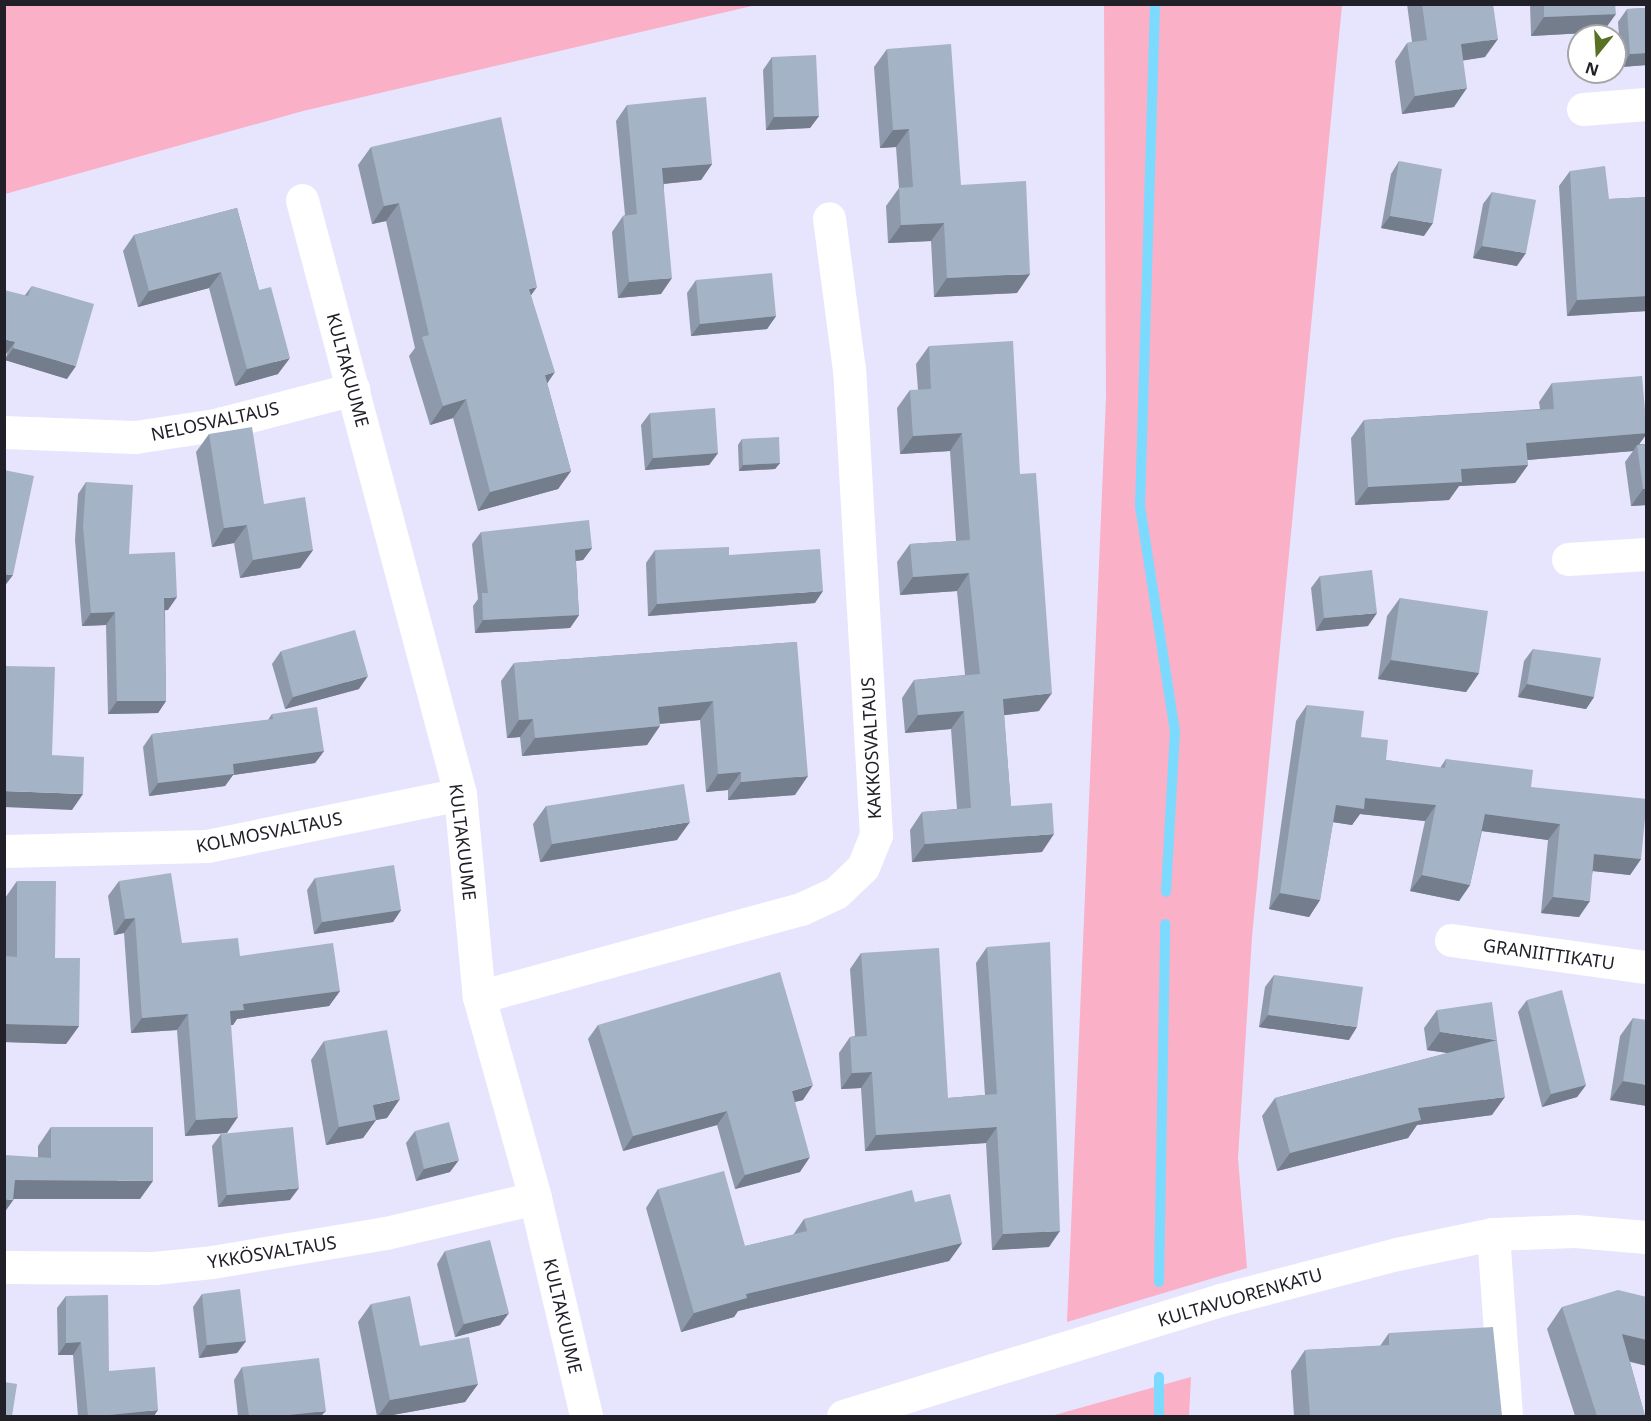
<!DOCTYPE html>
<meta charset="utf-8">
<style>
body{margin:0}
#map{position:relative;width:1651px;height:1421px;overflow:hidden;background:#e7e4fd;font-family:"Noto Sans",sans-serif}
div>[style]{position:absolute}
.green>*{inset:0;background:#fab0c7}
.stream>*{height:10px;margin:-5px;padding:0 5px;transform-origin:5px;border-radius:5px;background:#7cdafe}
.minor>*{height:33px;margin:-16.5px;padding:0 16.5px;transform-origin:16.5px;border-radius:16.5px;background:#fff}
.wall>*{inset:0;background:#8e9aab}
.shaded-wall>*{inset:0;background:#747d8b}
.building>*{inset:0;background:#a5b3c7}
span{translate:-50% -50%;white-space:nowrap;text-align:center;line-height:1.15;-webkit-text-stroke:5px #fff;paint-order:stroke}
.street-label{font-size:18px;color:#212029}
.frame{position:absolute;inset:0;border:6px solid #212029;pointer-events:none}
.north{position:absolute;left:1567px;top:24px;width:60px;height:60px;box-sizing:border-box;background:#fff;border:2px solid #a6a6a9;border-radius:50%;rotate:198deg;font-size:16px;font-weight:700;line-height:24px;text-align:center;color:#212029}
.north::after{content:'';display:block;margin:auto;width:21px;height:27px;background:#597123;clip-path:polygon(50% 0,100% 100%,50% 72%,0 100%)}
</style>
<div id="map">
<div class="green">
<i style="clip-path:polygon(5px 4px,756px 4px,756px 5px,303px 111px,5px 194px)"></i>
<i style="clip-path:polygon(1104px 5px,1342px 5px,1252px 937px,1238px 1158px,1247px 1268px,1067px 1322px,1106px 398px)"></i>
<i style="clip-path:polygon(1191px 1377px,1189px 1416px,1051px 1416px)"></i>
</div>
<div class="stream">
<i style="left:1155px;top:4px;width:502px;rotate:91.71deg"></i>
<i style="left:1140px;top:506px;width:228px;rotate:81.2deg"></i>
<i style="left:1175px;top:731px;width:161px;rotate:93.2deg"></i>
<i style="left:1159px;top:1282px;width:358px;rotate:-89deg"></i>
<i style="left:1159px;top:1377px;width:39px;rotate:90deg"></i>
</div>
<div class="minor">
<i style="left:1583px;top:109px;width:63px;rotate:-4.5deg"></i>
<i style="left:302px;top:200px;width:615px;rotate:75.1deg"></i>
<i style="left:460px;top:794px;width:204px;rotate:84.7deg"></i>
<i style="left:479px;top:997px;width:209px;rotate:74.4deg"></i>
<i style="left:535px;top:1198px;width:224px;rotate:76.8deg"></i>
<i style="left:4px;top:432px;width:131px;rotate:2.2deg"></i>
<i style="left:135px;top:437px;width:81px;rotate:-8.5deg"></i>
<i style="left:215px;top:425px;width:143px;rotate:-14.6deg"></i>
<i style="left:1568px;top:559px;width:78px;rotate:-3.7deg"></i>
<i style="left:4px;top:851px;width:203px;rotate:-1.4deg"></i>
<i style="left:207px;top:846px;width:258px;rotate:-11.6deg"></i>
<i style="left:1451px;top:940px;width:197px;rotate:7.9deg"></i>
<i style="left:479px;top:997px;width:334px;rotate:-15.3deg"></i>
<i style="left:801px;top:909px;width:38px;rotate:-25deg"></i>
<i style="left:836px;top:893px;width:37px;rotate:-44deg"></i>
<i style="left:863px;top:867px;width:35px;rotate:-68deg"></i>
<i style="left:876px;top:835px;width:466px;rotate:-93.3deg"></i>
<i style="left:849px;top:370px;width:153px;rotate:-97.5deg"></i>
<i style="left:1493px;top:1234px;width:182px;rotate:85.9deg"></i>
<i style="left:4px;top:1267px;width:150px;rotate:0.4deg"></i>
<i style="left:154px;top:1268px;width:58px;rotate:-5.9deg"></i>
<i style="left:212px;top:1262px;width:176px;rotate:-9.5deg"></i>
<i style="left:386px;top:1233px;width:153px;rotate:-13.2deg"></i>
<i style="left:843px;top:1416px;width:394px;rotate:-17.1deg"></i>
<i style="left:1220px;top:1300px;width:183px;rotate:-14.6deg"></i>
<i style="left:1397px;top:1254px;width:98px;rotate:-11.8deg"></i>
<i style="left:1493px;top:1234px;width:82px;rotate:-2.1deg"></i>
<i style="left:1575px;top:1231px;width:71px;rotate:4.8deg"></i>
</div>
<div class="wall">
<i style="clip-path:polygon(1407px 4px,1493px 4px,1485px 57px,1463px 60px,1454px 107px,1402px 114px,1395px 61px,1407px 43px,1412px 42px)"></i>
<i style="clip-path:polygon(1530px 4px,1615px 4px,1603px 32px,1531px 36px)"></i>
<i style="clip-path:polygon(1647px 8px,1647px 65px,1621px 67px,1618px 22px,1627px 9px)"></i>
<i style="clip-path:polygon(887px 49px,961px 185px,1017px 293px,934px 297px,931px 241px,888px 243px,886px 206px,899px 188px,896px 147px,880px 148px,874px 67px)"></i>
<i style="clip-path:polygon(772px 57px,819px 116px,810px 128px,766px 130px,763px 70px)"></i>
<i style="clip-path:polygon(627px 105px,712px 164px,701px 180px,664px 184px,661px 294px,618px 298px,612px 232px,623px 216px,625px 215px,616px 121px)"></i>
<i style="clip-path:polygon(371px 147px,531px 296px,547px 383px,571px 471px,558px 489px,478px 511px,453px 418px,430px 425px,409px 356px,415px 348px,386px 221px,372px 224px,358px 165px)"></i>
<i style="clip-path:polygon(1399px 161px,1424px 236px,1381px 228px,1391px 174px)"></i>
<i style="clip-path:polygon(1570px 171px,1609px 199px,1647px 197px,1647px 311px,1567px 316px,1559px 186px)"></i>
<i style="clip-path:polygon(1492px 192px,1517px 266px,1473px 258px,1483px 204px)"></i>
<i style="clip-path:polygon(237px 208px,259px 290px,278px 374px,235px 386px,209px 288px,138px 307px,123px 251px,134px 235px)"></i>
<i style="clip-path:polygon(696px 280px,776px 316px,767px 329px,691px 336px,687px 293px)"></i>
<i style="clip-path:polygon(32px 286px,67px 379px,5px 360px,25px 295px)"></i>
<i style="clip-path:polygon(929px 346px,1020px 474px,1039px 711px,1004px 715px,1011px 806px,1042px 852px,912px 862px,910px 830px,922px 812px,957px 809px,951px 729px,905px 733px,902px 698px,914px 680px,965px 675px,957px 591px,900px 595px,897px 562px,910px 544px,956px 541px,950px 451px,900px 454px,897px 408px,910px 390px,918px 390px,916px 364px)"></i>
<i style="clip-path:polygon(1552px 383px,1647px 426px,1647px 434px,1639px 444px,1647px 444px,1647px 505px,1631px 506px,1625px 462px,1633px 451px,1527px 460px,1528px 465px,1515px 483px,1459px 486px,1449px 500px,1355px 505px,1351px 438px,1364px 420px,1540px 409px,1539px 402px)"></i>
<i style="clip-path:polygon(650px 413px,718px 453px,709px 465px,645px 470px,641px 425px)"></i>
<i style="clip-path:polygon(209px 434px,264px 504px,313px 550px,300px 568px,240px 578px,234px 543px,212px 547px,196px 452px)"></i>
<i style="clip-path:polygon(742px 439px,780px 463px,775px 469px,739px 471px,738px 445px)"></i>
<i style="clip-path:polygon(86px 482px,129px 554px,168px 610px,165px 610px,166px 701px,158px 713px,108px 714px,106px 625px,82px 626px,75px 540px,78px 494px)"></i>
<i style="clip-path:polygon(481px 532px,592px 548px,583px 560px,576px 561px,579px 615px,570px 628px,475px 633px,473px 606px,478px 599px,472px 544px)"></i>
<i style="clip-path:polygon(655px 550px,729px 555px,815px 603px,648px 616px,646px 563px)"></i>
<i style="clip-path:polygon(1320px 576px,1368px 626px,1316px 631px,1311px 588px)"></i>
<i style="clip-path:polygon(1400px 598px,1479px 673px,1466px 692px,1378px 679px,1387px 616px)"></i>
<i style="clip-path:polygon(797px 642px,795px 795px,728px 800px,728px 790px,706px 792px,700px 720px,660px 724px,647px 745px,522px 756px,520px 737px,507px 738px,501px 681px,514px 663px)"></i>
<i style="clip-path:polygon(1533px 649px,1594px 697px,1586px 709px,1518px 697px,1524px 661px)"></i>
<i style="clip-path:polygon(281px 651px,359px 689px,285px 709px,272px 664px)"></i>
<i style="clip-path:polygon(1307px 705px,1361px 737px,1386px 760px,1440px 768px,1446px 759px,1531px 787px,1641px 859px,1630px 875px,1593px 871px,1579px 917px,1541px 913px,1548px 840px,1482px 831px,1470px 885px,1459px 901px,1410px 891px,1425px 821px,1360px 814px,1352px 825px,1333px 822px,1320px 900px,1309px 917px,1269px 909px,1296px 721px)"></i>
<i style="clip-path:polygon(272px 714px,324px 751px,315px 763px,233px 775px,225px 786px,149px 796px,143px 747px,152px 734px,268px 720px)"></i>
<i style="clip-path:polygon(546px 806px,677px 840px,540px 862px,533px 824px)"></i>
<i style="clip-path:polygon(315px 878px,401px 910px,393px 922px,314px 934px,307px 890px)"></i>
<i style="clip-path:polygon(17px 881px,55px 958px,79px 1026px,66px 1044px,4px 1042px,5px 898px)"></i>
<i style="clip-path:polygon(119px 881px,182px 943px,240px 956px,340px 991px,329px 1006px,237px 1019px,233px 1025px,231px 1025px,227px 1133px,185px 1136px,177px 1030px,131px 1033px,124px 933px,114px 935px,108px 896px)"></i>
<i style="clip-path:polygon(987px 947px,1049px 1247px,992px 1250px,986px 1143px,865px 1151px,861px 1088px,841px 1089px,839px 1053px,850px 1037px,855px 1036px,850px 969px,861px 953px,948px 1098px,985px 1095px,976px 963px)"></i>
<i style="clip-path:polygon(1274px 975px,1349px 1040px,1259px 1027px,1265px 987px)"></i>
<i style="clip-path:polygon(1527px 1000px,1586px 1085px,1577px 1097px,1542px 1107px,1518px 1012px)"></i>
<i style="clip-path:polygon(1437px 1010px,1492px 1115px,1417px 1125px,1408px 1138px,1277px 1171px,1262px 1116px,1275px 1098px,1448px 1053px,1427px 1050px,1424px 1028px)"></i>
<i style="clip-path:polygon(1633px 1018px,1647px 1106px,1610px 1100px,1620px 1036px)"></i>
<i style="clip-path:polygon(598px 1025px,803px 1100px,795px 1102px,800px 1172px,735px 1189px,717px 1125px,623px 1151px,588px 1039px)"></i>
<i style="clip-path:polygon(324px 1041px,387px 1118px,376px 1120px,363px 1138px,326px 1145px,311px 1060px)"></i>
<i style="clip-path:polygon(51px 1127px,140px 1199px,14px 1199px,4px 1213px,38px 1157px,38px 1146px)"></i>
<i style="clip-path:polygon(415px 1131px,450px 1172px,416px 1181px,406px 1143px)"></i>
<i style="clip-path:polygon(221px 1134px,290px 1200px,218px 1207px,212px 1146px)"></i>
<i style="clip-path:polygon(658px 1189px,745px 1246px,793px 1235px,804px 1219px,915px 1202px,962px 1243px,949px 1261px,738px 1311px,734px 1317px,681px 1332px,646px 1208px)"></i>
<i style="clip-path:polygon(445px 1251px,500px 1325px,455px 1337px,437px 1264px)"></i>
<i style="clip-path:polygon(202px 1294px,246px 1341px,237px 1353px,199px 1358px,193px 1307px)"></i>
<i style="clip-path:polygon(66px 1296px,109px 1371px,154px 1416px,78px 1416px,73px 1355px,58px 1355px,57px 1308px)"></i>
<i style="clip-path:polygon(1647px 1297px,1647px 1366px,1630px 1362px,1645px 1416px,1575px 1416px,1547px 1329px,1562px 1307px)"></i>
<i style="clip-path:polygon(371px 1304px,420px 1346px,478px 1384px,465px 1402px,387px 1416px,377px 1416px,358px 1322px)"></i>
<i style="clip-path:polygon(1389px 1333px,1502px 1416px,1294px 1416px,1291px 1371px,1305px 1350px,1380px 1346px)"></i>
<i style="clip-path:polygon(242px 1367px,321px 1416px,238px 1416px,234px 1380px)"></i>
</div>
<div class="shaded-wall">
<i style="clip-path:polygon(1616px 14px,1603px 32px,1531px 36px,1544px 17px)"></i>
<i style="clip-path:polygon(1498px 39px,1485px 57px,1448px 63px,1461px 44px)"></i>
<i style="clip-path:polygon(1647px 53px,1647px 65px,1621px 67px,1630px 54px)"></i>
<i style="clip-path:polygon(1467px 88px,1454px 107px,1402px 114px,1415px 96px)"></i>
<i style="clip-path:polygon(819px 116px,810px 128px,766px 130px,774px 117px)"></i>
<i style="clip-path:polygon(909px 129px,896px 147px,880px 148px,893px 130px)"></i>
<i style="clip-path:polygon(712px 164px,701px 180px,651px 185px,662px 168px)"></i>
<i style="clip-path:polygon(399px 203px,386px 221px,372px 224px,384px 206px)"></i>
<i style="clip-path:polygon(1390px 216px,1433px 223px,1424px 236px,1381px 228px)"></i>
<i style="clip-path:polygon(944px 223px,931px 241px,888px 243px,901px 225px)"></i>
<i style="clip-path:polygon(1482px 246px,1526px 253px,1517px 266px,1473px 258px)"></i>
<i style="clip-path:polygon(221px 272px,209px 288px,138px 307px,149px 291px)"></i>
<i style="clip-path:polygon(1030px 274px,1017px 293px,934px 297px,947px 278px)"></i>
<i style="clip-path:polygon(672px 278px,661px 294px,618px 298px,629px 282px)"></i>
<i style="clip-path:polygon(537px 287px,524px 305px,529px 289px)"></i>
<i style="clip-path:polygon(1647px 296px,1647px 311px,1567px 316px,1577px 300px)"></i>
<i style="clip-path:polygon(776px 316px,767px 329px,691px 336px,700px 324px)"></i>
<i style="clip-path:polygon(4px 339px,15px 342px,6px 354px,4px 354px)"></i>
<i style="clip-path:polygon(13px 348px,76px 366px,67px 379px,5px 360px)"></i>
<i style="clip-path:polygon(290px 358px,278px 374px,235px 386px,247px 369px)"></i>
<i style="clip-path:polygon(555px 372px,542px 391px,545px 375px)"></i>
<i style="clip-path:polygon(466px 399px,453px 418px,430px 425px,443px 406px)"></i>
<i style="clip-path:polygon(962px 433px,950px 451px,900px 454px,913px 436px)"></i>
<i style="clip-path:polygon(1647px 433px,1638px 446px,1637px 445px,1633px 451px,1514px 461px,1526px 443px)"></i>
<i style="clip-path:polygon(718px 453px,709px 465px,645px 470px,653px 458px)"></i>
<i style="clip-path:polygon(780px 463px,775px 469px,739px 471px,743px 465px)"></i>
<i style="clip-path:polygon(1528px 465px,1515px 483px,1459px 486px,1449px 500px,1355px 505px,1368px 487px,1461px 469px)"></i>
<i style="clip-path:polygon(571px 471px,558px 489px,478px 511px,490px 492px)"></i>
<i style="clip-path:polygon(1643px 489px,1647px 489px,1647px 505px,1631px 506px)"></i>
<i style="clip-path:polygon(247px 525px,234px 543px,212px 547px,224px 528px)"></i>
<i style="clip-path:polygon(592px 548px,583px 560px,566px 562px,575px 550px)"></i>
<i style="clip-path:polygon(313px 550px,300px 568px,240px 578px,253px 560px)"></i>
<i style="clip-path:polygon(969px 573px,957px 591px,900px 595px,913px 577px)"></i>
<i style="clip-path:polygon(4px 574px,13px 575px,4px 587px)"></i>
<i style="clip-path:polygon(823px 591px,815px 603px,648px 616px,657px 604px)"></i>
<i style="clip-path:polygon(177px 597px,168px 610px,156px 611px,164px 598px)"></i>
<i style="clip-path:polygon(115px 612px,106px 625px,82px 626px,91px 613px)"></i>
<i style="clip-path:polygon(1377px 613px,1368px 626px,1316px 631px,1324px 618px)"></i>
<i style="clip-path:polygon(579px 615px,570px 628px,475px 633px,483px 620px)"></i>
<i style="clip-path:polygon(1391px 660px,1479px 673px,1466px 692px,1378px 679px)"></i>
<i style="clip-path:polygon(368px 676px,359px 689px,285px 709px,293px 697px)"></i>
<i style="clip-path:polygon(1527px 684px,1594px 697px,1586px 709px,1518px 697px)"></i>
<i style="clip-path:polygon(1052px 693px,1039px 711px,990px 717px,1003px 699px)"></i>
<i style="clip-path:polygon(117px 701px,166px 701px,158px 713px,108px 714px)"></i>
<i style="clip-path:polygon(713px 701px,700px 720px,645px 725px,658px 707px)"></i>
<i style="clip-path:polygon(964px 711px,951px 729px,905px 733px,918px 715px)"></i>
<i style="clip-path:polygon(533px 719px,520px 737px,507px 738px,519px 720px)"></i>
<i style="clip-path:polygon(660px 726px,647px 745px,522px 756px,535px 738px)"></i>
<i style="clip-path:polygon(324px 751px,315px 763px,233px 775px,225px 786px,149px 796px,158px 783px,233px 764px)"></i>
<i style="clip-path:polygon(741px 772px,728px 790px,706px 792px,718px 774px)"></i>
<i style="clip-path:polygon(808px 776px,795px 795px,728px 800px,741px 782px)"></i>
<i style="clip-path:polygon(4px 791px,83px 794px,72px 810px,4px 807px)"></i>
<i style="clip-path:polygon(1365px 798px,1436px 805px,1425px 821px,1360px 814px,1352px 825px,1325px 821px,1336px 805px)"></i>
<i style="clip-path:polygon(1485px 814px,1560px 824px,1548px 840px,1474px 830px)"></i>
<i style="clip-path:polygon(690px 822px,677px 840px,540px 862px,552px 844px)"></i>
<i style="clip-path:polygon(1054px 834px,1042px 852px,912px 862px,925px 844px)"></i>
<i style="clip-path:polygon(1594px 854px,1641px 859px,1630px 875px,1583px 870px)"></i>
<i style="clip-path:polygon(1422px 875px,1470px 885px,1459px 901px,1410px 891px)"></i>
<i style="clip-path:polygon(1280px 893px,1320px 900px,1309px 917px,1269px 909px)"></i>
<i style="clip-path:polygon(1553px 897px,1590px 901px,1579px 917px,1541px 913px)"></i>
<i style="clip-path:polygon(401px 910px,393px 922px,314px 934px,322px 922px)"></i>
<i style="clip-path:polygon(135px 918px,124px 933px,114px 935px,125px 919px)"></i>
<i style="clip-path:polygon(340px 991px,329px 1006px,237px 1019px,233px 1025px,219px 1026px,230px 1011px,243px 1004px)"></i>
<i style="clip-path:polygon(188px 1014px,177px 1030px,131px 1033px,142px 1018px)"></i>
<i style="clip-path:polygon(1268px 1015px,1357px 1027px,1349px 1040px,1259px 1027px)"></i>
<i style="clip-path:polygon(4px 1024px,79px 1026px,66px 1044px,4px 1042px)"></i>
<i style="clip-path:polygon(1440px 1032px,1497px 1040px,1484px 1058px,1427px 1050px)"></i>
<i style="clip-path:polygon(872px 1072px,861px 1088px,841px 1089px,852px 1073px)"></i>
<i style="clip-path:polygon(1623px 1081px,1647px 1085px,1647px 1106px,1610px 1100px)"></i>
<i style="clip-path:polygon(813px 1085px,803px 1100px,782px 1105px,792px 1091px)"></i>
<i style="clip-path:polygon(1586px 1085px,1577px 1097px,1542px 1107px,1551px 1094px)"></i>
<i style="clip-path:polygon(1505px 1097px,1492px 1115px,1417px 1125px,1408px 1138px,1277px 1171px,1290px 1153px,1418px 1108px)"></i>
<i style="clip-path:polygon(400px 1099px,387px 1118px,376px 1120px,363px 1138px,326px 1145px,339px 1127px,373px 1105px)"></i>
<i style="clip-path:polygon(727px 1111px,717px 1125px,623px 1151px,633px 1136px)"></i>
<i style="clip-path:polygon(238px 1117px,227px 1133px,185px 1136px,196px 1120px)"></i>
<i style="clip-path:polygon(997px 1127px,986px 1143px,865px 1151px,876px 1135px)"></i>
<i style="clip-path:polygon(810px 1157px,800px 1172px,735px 1189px,745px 1175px)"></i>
<i style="clip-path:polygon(459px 1160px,450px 1172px,416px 1181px,424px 1169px)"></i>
<i style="clip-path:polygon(15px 1180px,153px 1181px,140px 1199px,4px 1199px)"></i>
<i style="clip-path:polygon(299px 1188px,290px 1200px,218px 1207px,227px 1195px)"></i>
<i style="clip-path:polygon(4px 1199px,13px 1200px,4px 1213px)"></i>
<i style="clip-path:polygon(1060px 1231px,1049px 1247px,992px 1250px,1003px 1234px)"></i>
<i style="clip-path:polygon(962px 1243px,949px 1261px,738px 1311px,734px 1317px,681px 1332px,694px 1313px,746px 1294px)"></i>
<i style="clip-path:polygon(509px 1313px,500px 1325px,455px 1337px,464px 1324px)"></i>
<i style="clip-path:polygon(1622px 1334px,1647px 1340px,1647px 1366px,1607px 1355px)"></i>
<i style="clip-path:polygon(246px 1341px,237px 1353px,199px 1358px,207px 1345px)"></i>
<i style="clip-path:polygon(81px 1342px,73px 1355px,58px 1355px,66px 1343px)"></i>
<i style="clip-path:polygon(478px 1384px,465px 1402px,387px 1416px,378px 1416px,390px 1400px)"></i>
<i style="clip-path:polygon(158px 1410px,154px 1416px,108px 1416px,109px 1415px)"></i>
<i style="clip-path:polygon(326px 1411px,321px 1416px,279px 1416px)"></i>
</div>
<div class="building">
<i style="clip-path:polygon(1422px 4px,1493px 4px,1498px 39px,1461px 44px,1467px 88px,1415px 96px,1407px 43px,1427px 40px)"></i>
<i style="clip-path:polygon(1544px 4px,1615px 4px,1616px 14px,1544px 17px)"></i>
<i style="clip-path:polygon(1647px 8px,1647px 53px,1630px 54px,1627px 9px)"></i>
<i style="clip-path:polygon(951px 44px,961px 185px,1026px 181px,1030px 274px,947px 278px,944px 223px,901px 225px,899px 188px,913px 187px,909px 129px,893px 130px,887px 49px)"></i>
<i style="clip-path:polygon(816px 55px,819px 116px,774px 117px,772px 57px)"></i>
<i style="clip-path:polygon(706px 97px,712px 164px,662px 168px,672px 278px,629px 282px,623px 216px,637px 214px,627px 105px)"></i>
<i style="clip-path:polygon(501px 117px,537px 287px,529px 289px,555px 372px,545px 375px,571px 471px,490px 492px,466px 399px,443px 406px,422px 337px,429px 335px,399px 203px,384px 206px,371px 147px)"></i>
<i style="clip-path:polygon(1399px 161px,1442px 169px,1433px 223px,1390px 216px)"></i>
<i style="clip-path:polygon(1605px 166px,1609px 199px,1647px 197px,1647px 296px,1577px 300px,1570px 171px)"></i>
<i style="clip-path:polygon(1492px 192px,1536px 200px,1526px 253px,1482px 246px)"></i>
<i style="clip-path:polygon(237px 208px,259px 290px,271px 287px,290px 358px,247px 369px,221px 272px,149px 291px,134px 235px)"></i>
<i style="clip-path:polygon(772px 273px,776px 316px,700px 324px,696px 280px)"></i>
<i style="clip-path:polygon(32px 286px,94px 304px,76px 366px,13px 348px,15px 342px,4px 339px,4px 290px,28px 296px)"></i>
<i style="clip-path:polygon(1013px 341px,1020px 474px,1036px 473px,1052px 693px,1003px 699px,1011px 806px,1052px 803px,1054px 834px,925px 844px,922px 812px,971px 808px,964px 711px,918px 715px,914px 680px,980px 674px,969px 573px,913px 577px,910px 544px,970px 540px,962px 433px,913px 436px,910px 390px,931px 389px,929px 346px)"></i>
<i style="clip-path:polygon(1642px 376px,1647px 433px,1526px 443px,1528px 465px,1461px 469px,1462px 482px,1368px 487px,1364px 420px,1554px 409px,1552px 383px)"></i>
<i style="clip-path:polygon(715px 408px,718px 453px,653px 458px,650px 413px)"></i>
<i style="clip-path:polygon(252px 427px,264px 504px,305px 497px,313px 550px,253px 560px,247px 525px,224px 528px,209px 434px)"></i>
<i style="clip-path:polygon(779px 437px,780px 463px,743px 465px,742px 439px)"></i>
<i style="clip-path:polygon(1647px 444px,1647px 489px,1643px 489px,1637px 445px)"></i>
<i style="clip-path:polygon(4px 470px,34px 476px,13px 575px,4px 574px)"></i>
<i style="clip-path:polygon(86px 482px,133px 485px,129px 554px,175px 552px,177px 597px,164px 598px,166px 701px,117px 701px,115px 612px,91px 613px,83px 527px)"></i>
<i style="clip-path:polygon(589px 520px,592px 548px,575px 550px,579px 615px,483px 620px,482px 593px,488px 593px,481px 532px)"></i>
<i style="clip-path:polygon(729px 547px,729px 555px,820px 549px,823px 591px,657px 604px,655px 550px)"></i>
<i style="clip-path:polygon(1372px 570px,1377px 613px,1324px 618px,1320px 576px)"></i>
<i style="clip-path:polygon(1400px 598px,1488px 611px,1479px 673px,1391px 660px)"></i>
<i style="clip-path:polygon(355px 630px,368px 676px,293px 697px,281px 651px)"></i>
<i style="clip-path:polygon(797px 642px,808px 776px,741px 782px,741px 772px,718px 774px,713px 701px,658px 707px,660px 726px,535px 738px,533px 719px,519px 720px,514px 663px)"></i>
<i style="clip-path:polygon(1533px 649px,1601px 658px,1594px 697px,1527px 684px)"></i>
<i style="clip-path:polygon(4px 666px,55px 667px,52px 755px,84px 757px,83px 794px,4px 791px)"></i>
<i style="clip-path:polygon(1307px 705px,1364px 711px,1361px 737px,1388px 740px,1386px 760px,1445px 768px,1446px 759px,1533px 770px,1531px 787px,1647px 799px,1641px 859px,1594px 854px,1590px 901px,1553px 897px,1560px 824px,1485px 814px,1470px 885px,1422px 875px,1436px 805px,1365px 798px,1364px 809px,1336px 805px,1320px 900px,1280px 893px)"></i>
<i style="clip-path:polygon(317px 707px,324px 751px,233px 764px,234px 774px,158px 783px,152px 734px,273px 719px,272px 714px)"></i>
<i style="clip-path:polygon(684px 784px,690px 822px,552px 844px,546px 806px)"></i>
<i style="clip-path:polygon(394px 865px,401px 910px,322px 922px,315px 878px)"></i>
<i style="clip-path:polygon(171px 873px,182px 943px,238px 938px,240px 956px,333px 943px,340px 991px,243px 1004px,244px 1010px,230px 1011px,238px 1117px,196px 1120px,188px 1014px,142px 1018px,135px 918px,125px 919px,119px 881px)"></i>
<i style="clip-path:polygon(17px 881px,56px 881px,55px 958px,80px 958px,79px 1026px,4px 1024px,4px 956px,17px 957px)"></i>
<i style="clip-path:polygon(1050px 942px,1060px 1231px,1003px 1234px,997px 1127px,876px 1135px,872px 1072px,852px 1073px,850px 1037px,867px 1036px,861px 953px,939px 948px,948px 1098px,997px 1094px,987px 947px)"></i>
<i style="clip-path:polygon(780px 972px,813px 1085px,792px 1091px,810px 1157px,745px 1175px,727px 1111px,633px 1136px,598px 1025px)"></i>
<i style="clip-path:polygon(1274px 975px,1363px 987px,1357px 1027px,1268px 1015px)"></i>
<i style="clip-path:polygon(1562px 990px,1586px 1085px,1551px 1094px,1527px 1000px)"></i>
<i style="clip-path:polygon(1492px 1002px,1497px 1040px,1440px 1032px,1437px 1010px)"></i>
<i style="clip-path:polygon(1633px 1018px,1647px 1020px,1647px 1085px,1623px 1081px)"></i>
<i style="clip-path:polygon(387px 1030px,400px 1099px,373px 1105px,376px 1120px,339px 1127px,324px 1041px)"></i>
<i style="clip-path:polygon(1497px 1040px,1505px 1097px,1418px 1108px,1421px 1120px,1290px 1153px,1275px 1098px)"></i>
<i style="clip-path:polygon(449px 1122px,459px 1160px,424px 1169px,415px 1131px)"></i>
<i style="clip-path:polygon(51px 1127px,153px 1127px,153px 1181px,15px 1180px,13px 1200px,4px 1199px,4px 1155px,51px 1158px)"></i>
<i style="clip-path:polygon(293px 1127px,299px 1188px,227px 1195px,221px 1134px)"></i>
<i style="clip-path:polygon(724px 1171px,745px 1246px,807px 1231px,804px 1219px,912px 1190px,915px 1202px,950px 1194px,962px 1243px,746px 1294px,747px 1298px,694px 1313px,658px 1189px)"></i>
<i style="clip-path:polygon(490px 1240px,509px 1313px,464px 1324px,445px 1251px)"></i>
<i style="clip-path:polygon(240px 1289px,246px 1341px,207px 1345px,202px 1294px)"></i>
<i style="clip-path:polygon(1618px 1290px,1647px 1297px,1647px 1340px,1622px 1334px,1645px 1416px,1597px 1416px,1562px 1307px)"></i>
<i style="clip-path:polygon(108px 1295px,109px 1371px,155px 1367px,158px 1410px,109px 1415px,110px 1416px,88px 1416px,81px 1342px,66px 1343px,66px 1296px)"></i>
<i style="clip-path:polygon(410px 1296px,420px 1346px,469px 1337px,478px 1384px,390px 1400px,371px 1304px)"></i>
<i style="clip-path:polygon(1493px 1327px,1502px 1416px,1310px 1416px,1305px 1350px,1389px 1345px,1389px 1333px)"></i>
<i style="clip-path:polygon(319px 1358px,326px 1411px,279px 1416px,249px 1416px,242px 1367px)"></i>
<i style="clip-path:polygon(4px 1382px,17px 1384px,12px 1416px,4px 1416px)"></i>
</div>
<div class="street-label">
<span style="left:348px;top:370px;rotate:75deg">KULTAKUUME</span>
<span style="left:215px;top:421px;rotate:-12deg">NELOSVALTAUS</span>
<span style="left:871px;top:748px;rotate:-93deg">KAKKOSVALTAUS</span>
<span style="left:269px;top:832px;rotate:-11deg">KOLMOSVALTAUS</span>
<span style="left:463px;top:842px;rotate:83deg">KULTAKUUME</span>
<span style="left:1549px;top:954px;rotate:8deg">GRANIITTIKATU</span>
<span style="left:272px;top:1252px;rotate:-9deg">YKKÖSVALTAUS</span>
<span style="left:1240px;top:1297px;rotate:-16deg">KULTAVUORENKATU</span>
<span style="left:563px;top:1316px;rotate:77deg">KULTAKUUME</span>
</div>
<div class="frame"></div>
<div class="north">N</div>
</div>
